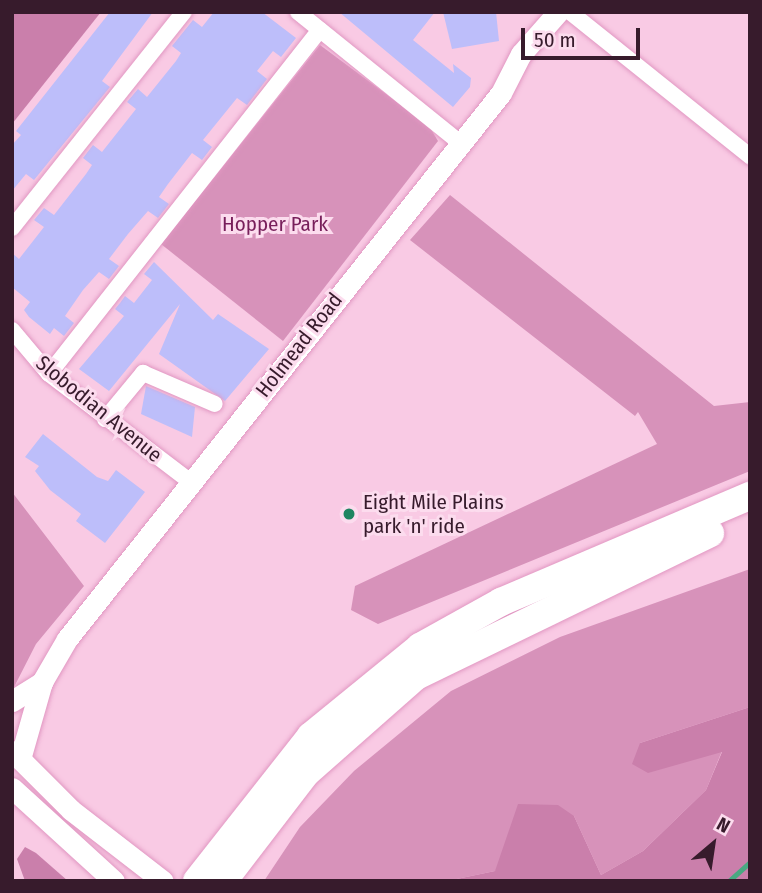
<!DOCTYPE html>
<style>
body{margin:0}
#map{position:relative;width:762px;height:893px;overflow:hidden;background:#f9cae4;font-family:"Fira Sans Condensed",sans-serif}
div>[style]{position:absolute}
.green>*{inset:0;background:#d792ba}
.forest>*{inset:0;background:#ca7fab}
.stream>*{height:4.5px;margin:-2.25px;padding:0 2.25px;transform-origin:2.25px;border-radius:2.25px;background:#49a982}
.building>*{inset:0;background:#bdbefa}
.roads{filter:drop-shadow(0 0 2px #e197c2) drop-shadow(0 0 2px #e197c2)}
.street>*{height:16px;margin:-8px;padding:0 8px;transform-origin:8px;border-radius:8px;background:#fff}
.secondary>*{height:21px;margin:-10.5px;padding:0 10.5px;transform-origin:10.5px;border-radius:10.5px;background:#fff}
.highway>*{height:28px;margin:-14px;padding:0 14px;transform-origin:14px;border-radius:14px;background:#fff}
.dots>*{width:19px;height:19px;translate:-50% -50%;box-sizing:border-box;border:4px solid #fcdcee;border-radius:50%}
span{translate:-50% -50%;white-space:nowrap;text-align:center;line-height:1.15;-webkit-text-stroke:6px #fcdcee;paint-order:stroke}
.park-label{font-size:21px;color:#781f5b}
.street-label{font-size:21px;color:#371b2c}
.poi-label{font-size:21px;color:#371b2c}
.left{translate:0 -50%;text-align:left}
.frame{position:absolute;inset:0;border:14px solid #371b2c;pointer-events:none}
.north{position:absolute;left:678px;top:809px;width:70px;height:70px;-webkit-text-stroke:5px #fcdcee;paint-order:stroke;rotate:29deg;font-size:19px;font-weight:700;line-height:28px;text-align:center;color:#371b2c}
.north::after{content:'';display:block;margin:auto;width:24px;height:32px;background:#371b2c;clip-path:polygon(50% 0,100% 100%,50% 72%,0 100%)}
.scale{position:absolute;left:521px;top:28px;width:119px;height:32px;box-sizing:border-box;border:4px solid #371b2c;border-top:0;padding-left:9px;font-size:21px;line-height:24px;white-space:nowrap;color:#371b2c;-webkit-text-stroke:5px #fcdcee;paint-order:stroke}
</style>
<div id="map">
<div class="green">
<i style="clip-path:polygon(320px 45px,429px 126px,438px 141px,283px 341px,161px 244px)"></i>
<i style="clip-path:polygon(450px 195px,714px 406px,750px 402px,750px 471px,378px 624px,351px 610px,355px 586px,657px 444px,638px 412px,635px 416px,410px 240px)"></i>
<i style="clip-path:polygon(12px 492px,84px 586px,36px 644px,12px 691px)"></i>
<i style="clip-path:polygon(750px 569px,750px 707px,640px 743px,722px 751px,706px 790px,643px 851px,601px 875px,574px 816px,495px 871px,447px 881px,264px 881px,300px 827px,354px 771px,451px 691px,560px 637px)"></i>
</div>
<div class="forest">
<i style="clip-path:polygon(12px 12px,101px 12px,12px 124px)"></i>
<i style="clip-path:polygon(750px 707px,750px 881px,447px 881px,495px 871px,518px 804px,558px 805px,574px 816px,601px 875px,643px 851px,706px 790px,722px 752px,648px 773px,632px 764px,640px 743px)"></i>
<i style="clip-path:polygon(25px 847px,36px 853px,68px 881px,25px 881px,17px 859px)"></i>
</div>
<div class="stream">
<i style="left:729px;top:881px;width:28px;rotate:-42deg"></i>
</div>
<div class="building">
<i style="clip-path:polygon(110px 12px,153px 12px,102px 81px,110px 87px,34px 180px,26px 174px,12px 191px,12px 145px,21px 135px,16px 131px)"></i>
<i style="clip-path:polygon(214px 12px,262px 12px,296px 38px,281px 57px,273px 51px,257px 71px,267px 79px,247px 105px,237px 98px,203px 140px,212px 147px,202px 160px,192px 153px,168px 184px,159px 197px,169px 204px,158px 218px,148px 211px,128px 234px,109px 259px,119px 266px,109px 279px,99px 272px,83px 290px,65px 316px,74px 323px,64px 336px,54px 328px,50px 334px,29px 317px,24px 310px,30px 302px,12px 287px,12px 253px,19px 259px,44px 227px,34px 220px,44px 208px,54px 215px,86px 174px,92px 165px,83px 158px,93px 145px,102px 152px,136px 109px,127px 102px,138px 89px,147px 97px,176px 61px,181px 53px,172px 46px,193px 20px,202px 27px)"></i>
<i style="clip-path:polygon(339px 12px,435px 12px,413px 40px,454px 73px,453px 64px,471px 78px,470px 87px,453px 107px)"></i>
<i style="clip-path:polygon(443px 12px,496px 12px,499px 41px,452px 49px)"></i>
<i style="clip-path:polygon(154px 262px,213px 320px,218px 314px,269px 349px,225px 401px,159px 354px,180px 304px,109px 391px,79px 369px,124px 316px,115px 309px,120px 303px,125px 296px,134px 303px,152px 280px,144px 274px)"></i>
<i style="clip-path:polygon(146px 386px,195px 407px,192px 437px,141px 414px)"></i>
<i style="clip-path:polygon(43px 434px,97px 477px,108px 481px,116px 470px,145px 492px,105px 543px,76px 521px,81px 514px,50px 490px,35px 471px,39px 466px,25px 457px)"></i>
</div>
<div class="roads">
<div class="street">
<i style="left:298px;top:12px;width:207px;rotate:38.9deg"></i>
<i style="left:570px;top:12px;width:231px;rotate:38.7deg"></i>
<i style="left:12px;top:228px;width:276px;rotate:-51.5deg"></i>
<i style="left:12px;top:330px;width:57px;rotate:49.9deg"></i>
<i style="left:49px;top:374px;width:178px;rotate:37.3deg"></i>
<i style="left:49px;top:374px;width:438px;rotate:-51.8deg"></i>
<i style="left:105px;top:419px;width:60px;rotate:-50.4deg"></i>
<i style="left:143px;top:373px;width:78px;rotate:23.3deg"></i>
</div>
<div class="secondary">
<i style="left:12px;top:701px;width:36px;rotate:-32deg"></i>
<i style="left:12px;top:751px;width:83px;rotate:45deg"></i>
<i style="left:71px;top:810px;width:116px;rotate:37.7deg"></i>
<i style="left:20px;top:759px;width:80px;rotate:-74.1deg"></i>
<i style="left:42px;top:682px;width:50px;rotate:-59.8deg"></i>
<i style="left:67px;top:639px;width:697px;rotate:-51.52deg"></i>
<i style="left:501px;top:93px;width:44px;rotate:-62.9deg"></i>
<i style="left:521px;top:54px;width:56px;rotate:-48.6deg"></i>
<i style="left:12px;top:788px;width:138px;rotate:42.4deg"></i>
</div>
<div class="highway">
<i style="left:197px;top:881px;width:184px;rotate:-51.8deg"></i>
<i style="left:311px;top:736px;width:141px;rotate:-39.2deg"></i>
<i style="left:420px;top:647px;width:93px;rotate:-29.1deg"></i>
<i style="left:501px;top:602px;width:271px;rotate:-23.1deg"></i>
<i style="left:223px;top:881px;width:136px;rotate:-52.5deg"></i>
<i style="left:306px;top:773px;width:147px;rotate:-41.4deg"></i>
<i style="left:416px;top:676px;width:327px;rotate:-25.9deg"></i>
</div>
</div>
<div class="dots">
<i style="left:349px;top:514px;background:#1e8560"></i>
</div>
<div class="park-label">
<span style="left:275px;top:224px">Hopper Park</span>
</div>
<div class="street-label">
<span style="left:299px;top:345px;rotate:-52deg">Holmead Road</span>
<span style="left:99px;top:409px;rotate:39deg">Slobodian Avenue</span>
</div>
<div class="poi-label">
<span class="left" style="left:363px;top:514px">Eight Mile Plains<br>park 'n' ride</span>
</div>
<div class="frame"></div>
<div class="north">N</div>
<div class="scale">50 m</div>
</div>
